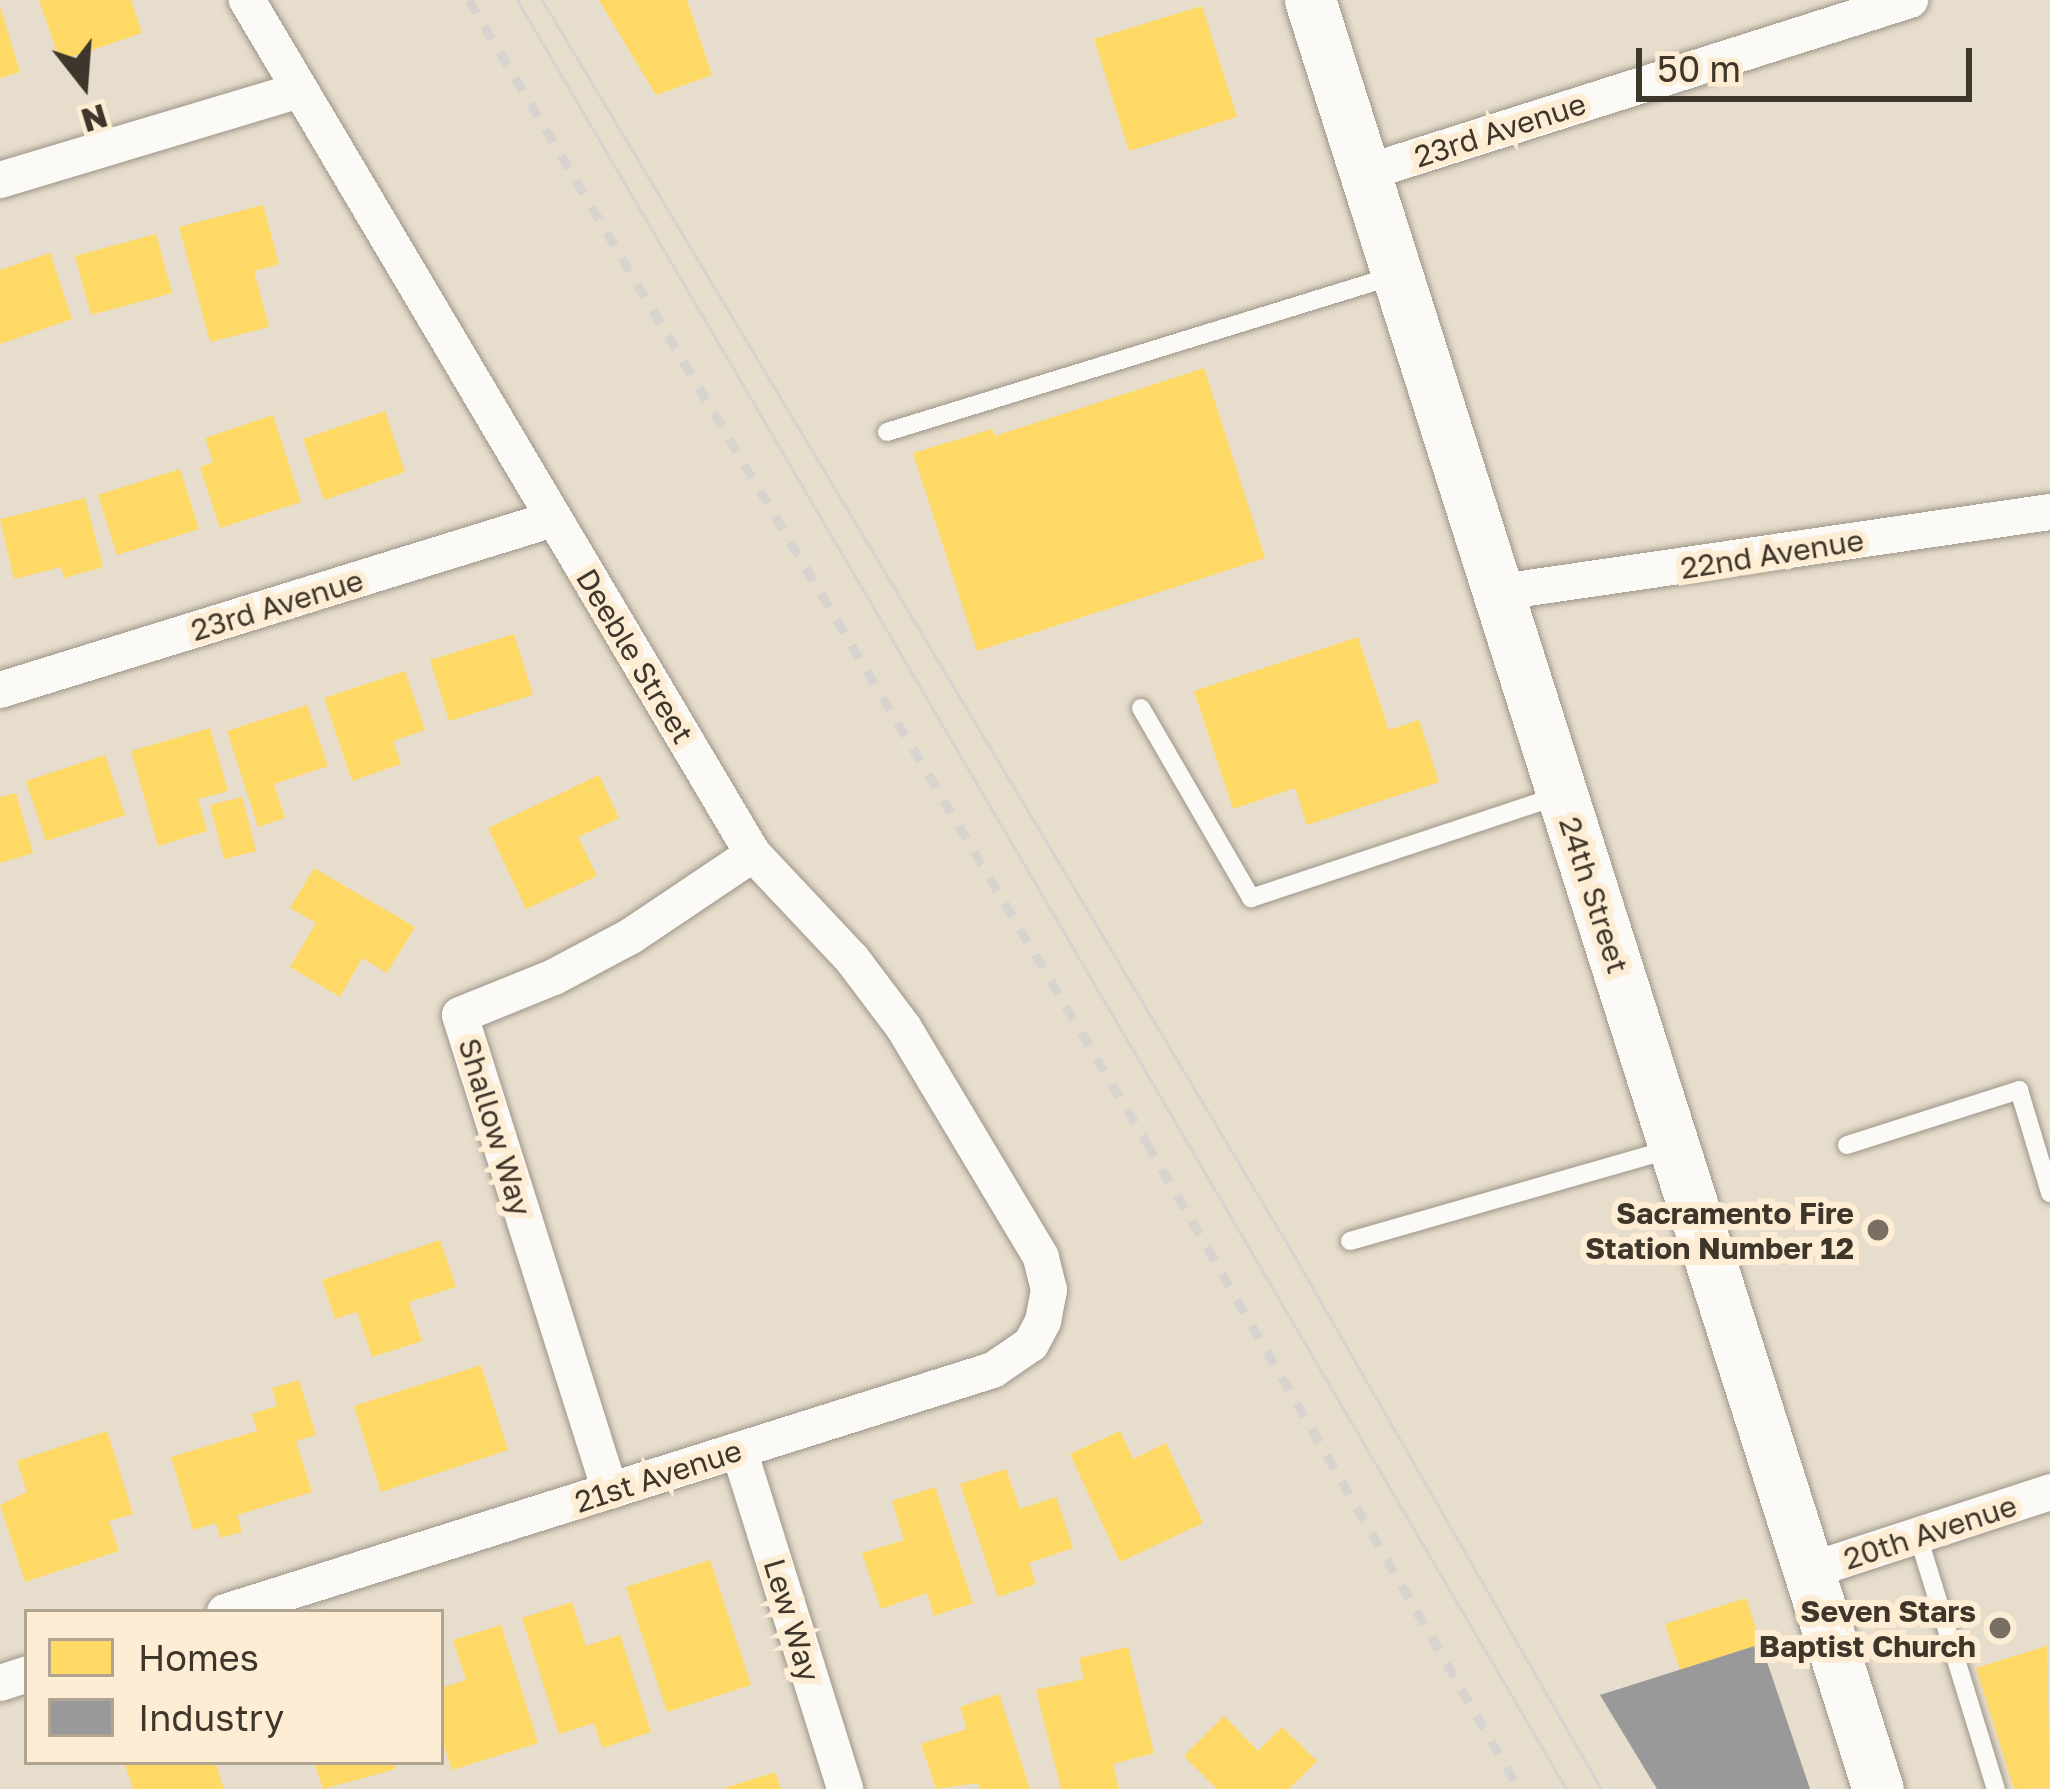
<!DOCTYPE html>
<style>
body{margin:0}
#map{position:relative;width:2050px;height:1789px;overflow:hidden;background:#e7ddcc;font-family:"Golos Text",sans-serif}
div>[style]{position:absolute}
.homes>*{inset:0;background:#ffd966}
.industry>*{inset:0;background:#999}
.roads{filter:drop-shadow(0 0 3px #9d9588) drop-shadow(0 0 3px #9d9588)}
.lane>*{height:18px;margin:-9px;padding:0 9px;transform-origin:9px;border-radius:9px;background:#fbfaf7}
.street>*{height:36px;margin:-18px;padding:0 18px;transform-origin:18px;border-radius:18px;background:#fbfaf7}
.secondary>*{height:51px;margin:-25.5px;padding:0 25.5px;transform-origin:25.5px;border-radius:25.5px;background:#fbfaf7}
.tram>*{height:3px;margin:-1.5px;padding:0 1.5px;transform-origin:1.5px;border-radius:1.5px;background:#d7d4cf}
.rail>*{height:9px;margin-top:-4.5px;transform-origin:0;background:repeating-linear-gradient(90deg,#d7d4cf 0 15px,transparent 0 30px)}
.dots>*{width:33px;height:33px;translate:-50% -50%;box-sizing:border-box;border:6px solid #fdedd4;border-radius:50%}
span{translate:-50% -50%;white-space:nowrap;text-align:center;line-height:1.15;-webkit-text-stroke:12px #fdedd4;paint-order:stroke}
.street-label{font-size:30px;color:#3e362a}
.poi-label{font-size:30px;color:#3e362a;font-weight:700}
.right{translate:-100% -50%;text-align:right}
.legend{position:absolute;left:24px;top:1609px;width:420px;height:156px;box-sizing:border-box;background:#fdedd4;border:3px solid #b1a490;margin:0;padding:15px 21px;list-style:none;font-size:36px;color:#3e362a}
.legend li{display:flex;align-items:center;gap:24px;height:60px}
.legend b{width:60px;border:3px solid #b1a490}
.north{position:absolute;left:24px;top:24px;width:120px;height:120px;-webkit-text-stroke:9px #fdedd4;paint-order:stroke;rotate:163deg;font-size:33px;font-weight:700;line-height:48px;text-align:center;color:#3e362a}
.north::after{content:'';display:block;margin:auto;width:42px;height:54px;background:#3e362a;clip-path:polygon(50% 0,100% 100%,50% 72%,0 100%)}
.scale{position:absolute;left:1636px;top:48px;width:336px;height:54px;box-sizing:border-box;border:6px solid #3e362a;border-top:0;padding-left:15px;font-size:36px;line-height:42px;white-space:nowrap;color:#3e362a;-webkit-text-stroke:9px #fdedd4;paint-order:stroke}
</style>
<div id="map">
<div class="homes">
<i style="clip-path:polygon(39px 0,131px 0,142px 33px,60px 61px)"></i>
<i style="clip-path:polygon(599px 0,687px 0,712px 75px,656px 95px)"></i>
<i style="clip-path:polygon(1202px 6px,1237px 117px,1129px 151px,1094px 39px)"></i>
<i style="clip-path:polygon(0 7px,20px 72px,0 78px)"></i>
<i style="clip-path:polygon(263px 205px,279px 264px,254px 271px,269px 327px,210px 342px,179px 227px)"></i>
<i style="clip-path:polygon(156px 234px,172px 293px,91px 315px,75px 256px)"></i>
<i style="clip-path:polygon(50px 253px,72px 319px,0 344px,0 270px)"></i>
<i style="clip-path:polygon(1204px 368px,1265px 558px,977px 651px,913px 453px,992px 429px,995px 436px)"></i>
<i style="clip-path:polygon(385px 411px,405px 472px,324px 500px,303px 439px)"></i>
<i style="clip-path:polygon(273px 415px,301px 502px,220px 528px,200px 467px,213px 462px,205px 438px)"></i>
<i style="clip-path:polygon(180px 469px,199px 529px,117px 555px,98px 495px)"></i>
<i style="clip-path:polygon(85px 498px,103px 567px,64px 578px,61px 567px,14px 579px,0 519px)"></i>
<i style="clip-path:polygon(514px 634px,533px 695px,449px 721px,430px 660px)"></i>
<i style="clip-path:polygon(1358px 637px,1389px 730px,1419px 720px,1439px 782px,1307px 825px,1295px 788px,1233px 809px,1194px 691px)"></i>
<i style="clip-path:polygon(405px 671px,425px 730px,393px 741px,401px 764px,352px 781px,324px 698px)"></i>
<i style="clip-path:polygon(307px 705px,328px 766px,274px 784px,285px 818px,258px 827px,227px 731px)"></i>
<i style="clip-path:polygon(210px 728px,228px 791px,198px 799px,207px 831px,158px 846px,131px 751px)"></i>
<i style="clip-path:polygon(105px 755px,125px 815px,46px 841px,26px 781px)"></i>
<i style="clip-path:polygon(599px 775px,619px 818px,578px 837px,597px 876px,526px 909px,488px 828px)"></i>
<i style="clip-path:polygon(16px 793px,33px 853px,0 863px,0 797px)"></i>
<i style="clip-path:polygon(242px 797px,256px 851px,224px 859px,210px 805px)"></i>
<i style="clip-path:polygon(314px 868px,415px 927px,387px 973px,362px 958px,340px 997px,290px 967px,316px 923px,290px 908px)"></i>
<i style="clip-path:polygon(440px 1240px,456px 1287px,409px 1302px,422px 1341px,372px 1357px,357px 1312px,335px 1319px,322px 1280px)"></i>
<i style="clip-path:polygon(481px 1365px,508px 1450px,381px 1492px,354px 1406px)"></i>
<i style="clip-path:polygon(299px 1380px,316px 1435px,296px 1441px,312px 1492px,237px 1515px,242px 1532px,220px 1538px,216px 1523px,193px 1530px,171px 1457px,257px 1431px,252px 1414px,277px 1406px,272px 1388px)"></i>
<i style="clip-path:polygon(107px 1431px,133px 1514px,109px 1521px,119px 1551px,25px 1582px,0 1505px,27px 1492px,17px 1461px)"></i>
<i style="clip-path:polygon(1120px 1431px,1133px 1459px,1166px 1443px,1203px 1523px,1120px 1562px,1070px 1454px)"></i>
<i style="clip-path:polygon(1006px 1469px,1020px 1509px,1056px 1497px,1073px 1548px,1029px 1563px,1036px 1584px,998px 1597px,960px 1484px)"></i>
<i style="clip-path:polygon(935px 1487px,973px 1603px,934px 1616px,927px 1593px,881px 1609px,862px 1553px,904px 1540px,892px 1501px)"></i>
<i style="clip-path:polygon(710px 1560px,751px 1685px,667px 1712px,626px 1587px)"></i>
<i style="clip-path:polygon(1746px 1598px,1761px 1644px,1680px 1670px,1665px 1624px)"></i>
<i style="clip-path:polygon(572px 1602px,586px 1646px,620px 1635px,651px 1732px,602px 1748px,594px 1723px,559px 1734px,522px 1618px)"></i>
<i style="clip-path:polygon(501px 1625px,538px 1743px,452px 1770px,441px 1737px,441px 1688px,466px 1680px,453px 1640px)"></i>
<i style="clip-path:polygon(2047px 1646px,2050px 1788px,2014px 1789px,1976px 1668px)"></i>
<i style="clip-path:polygon(1128px 1647px,1154px 1753px,1113px 1764px,1119px 1789px,1061px 1789px,1036px 1690px,1084px 1679px,1079px 1658px)"></i>
<i style="clip-path:polygon(999px 1694px,1030px 1789px,980px 1789px,978px 1783px,936px 1789px,921px 1744px,967px 1729px,960px 1707px)"></i>
<i style="clip-path:polygon(1224px 1716px,1258px 1751px,1282px 1727px,1317px 1761px,1289px 1789px,1217px 1789px,1184px 1756px)"></i>
<i style="clip-path:polygon(124px 1762px,215px 1762px,224px 1789px,133px 1789px)"></i>
<i style="clip-path:polygon(314px 1762px,394px 1762px,396px 1769px,323px 1789px)"></i>
<i style="clip-path:polygon(775px 1772px,781px 1789px,725px 1789px,725px 1788px)"></i>
</div>
<div class="industry">
<i style="clip-path:polygon(1761px 1644px,1810px 1789px,1657px 1789px,1600px 1695px)"></i>
</div>
<div class="roads">
<div class="lane">
<i style="left:887px;top:432px;width:530px;rotate:-17.13deg"></i>
<i style="left:1141px;top:708px;width:220px;rotate:59.9deg"></i>
<i style="left:1251px;top:898px;width:323px;rotate:-18.4deg"></i>
<i style="left:1847px;top:1145px;width:181px;rotate:-17.7deg"></i>
<i style="left:2019px;top:1090px;width:108px;rotate:73.2deg"></i>
<i style="left:1350px;top:1241px;width:333px;rotate:-16deg"></i>
<i style="left:1918px;top:1536px;width:265px;rotate:72.9deg"></i>
</div>
<div class="street">
<i style="left:1365px;top:173px;width:572px;rotate:-17.61deg"></i>
<i style="left:0;top:180px;width:313px;rotate:-16.7deg"></i>
<i style="left:1494px;top:593px;width:562px;rotate:-8.29deg"></i>
<i style="left:0;top:690px;width:579px;rotate:-17.18deg"></i>
<i style="left:739px;top:1450px;width:355px;rotate:72.6deg"></i>
<i style="left:610px;top:1491px;width:499px;rotate:-107.5deg"></i>
<i style="left:460px;top:1015px;width:101px;rotate:-22deg"></i>
<i style="left:554px;top:977px;width:87px;rotate:-28deg"></i>
<i style="left:631px;top:936px;width:147px;rotate:-33.9deg"></i>
<i style="left:1809px;top:1571px;width:254px;rotate:-18.1deg"></i>
<i style="left:225px;top:1612px;width:805px;rotate:-17.49deg"></i>
<i style="left:993px;top:1370px;width:46px;rotate:-34.4deg"></i>
<i style="left:1031px;top:1344px;width:26px;rotate:-62deg"></i>
<i style="left:1043px;top:1321px;width:32px;rotate:-79deg"></i>
<i style="left:1049px;top:1290px;width:34px;rotate:-104deg"></i>
<i style="left:1041px;top:1257px;width:267px;rotate:-120.9deg"></i>
<i style="left:904px;top:1028px;width:86px;rotate:-127deg"></i>
<i style="left:852px;top:959px;width:144px;rotate:-133.3deg"></i>
<i style="left:753px;top:854px;width:993px;rotate:-120.65deg"></i>
<i style="left:0;top:1683px;width:28px;rotate:-18deg"></i>
</div>
<div class="secondary">
<i style="left:1310px;top:0;width:1877px;rotate:72.39deg"></i>
</div>
</div>
<div class="tram">
<i style="left:517px;top:0;width:2074px;rotate:59.61deg"></i>
<i style="left:542px;top:0;width:1468px;rotate:59.08deg"></i>
<i style="left:1296px;top:1259px;width:611px;rotate:60.08deg"></i>
</div>
<div class="rail">
<i style="left:469px;top:0;width:1329px;rotate:59.32deg"></i>
<i style="left:1147px;top:1143px;width:745px;rotate:60.06deg"></i>
</div>
<div class="dots">
<i style="left:1878px;top:1230px;background:#797063"></i>
<i style="left:2000px;top:1628px;background:#797063"></i>
</div>
<div class="street-label">
<span style="left:1500px;top:130px;rotate:-18deg">23rd Avenue</span>
<span style="left:1772px;top:554px;rotate:-9deg">22nd Avenue</span>
<span style="left:277px;top:605px;rotate:-17deg">23rd Avenue</span>
<span style="left:635px;top:656px;rotate:59deg">Deeble Street</span>
<span style="left:1594px;top:895px;rotate:72deg">24th Street</span>
<span style="left:495px;top:1127px;rotate:73deg">Shallow Way</span>
<span style="left:658px;top:1476px;rotate:-18deg">21st Avenue</span>
<span style="left:1930px;top:1532px;rotate:-18deg">20th Avenue</span>
<span style="left:792px;top:1620px;rotate:73deg">Lew Way</span>
</div>
<div class="poi-label">
<span class="right" style="left:1854px;top:1230px">Sacramento Fire<br>Station Number 12</span>
<span class="right" style="left:1976px;top:1628px">Seven Stars<br>Baptist Church</span>
</div>
<ul class="legend">
<li><b style="height:33px;background:#ffd966"></b>Homes</li>
<li><b style="height:33px;background:#999"></b>Industry</li>
</ul>
<div class="north">N</div>
<div class="scale">50 m</div>
</div>
